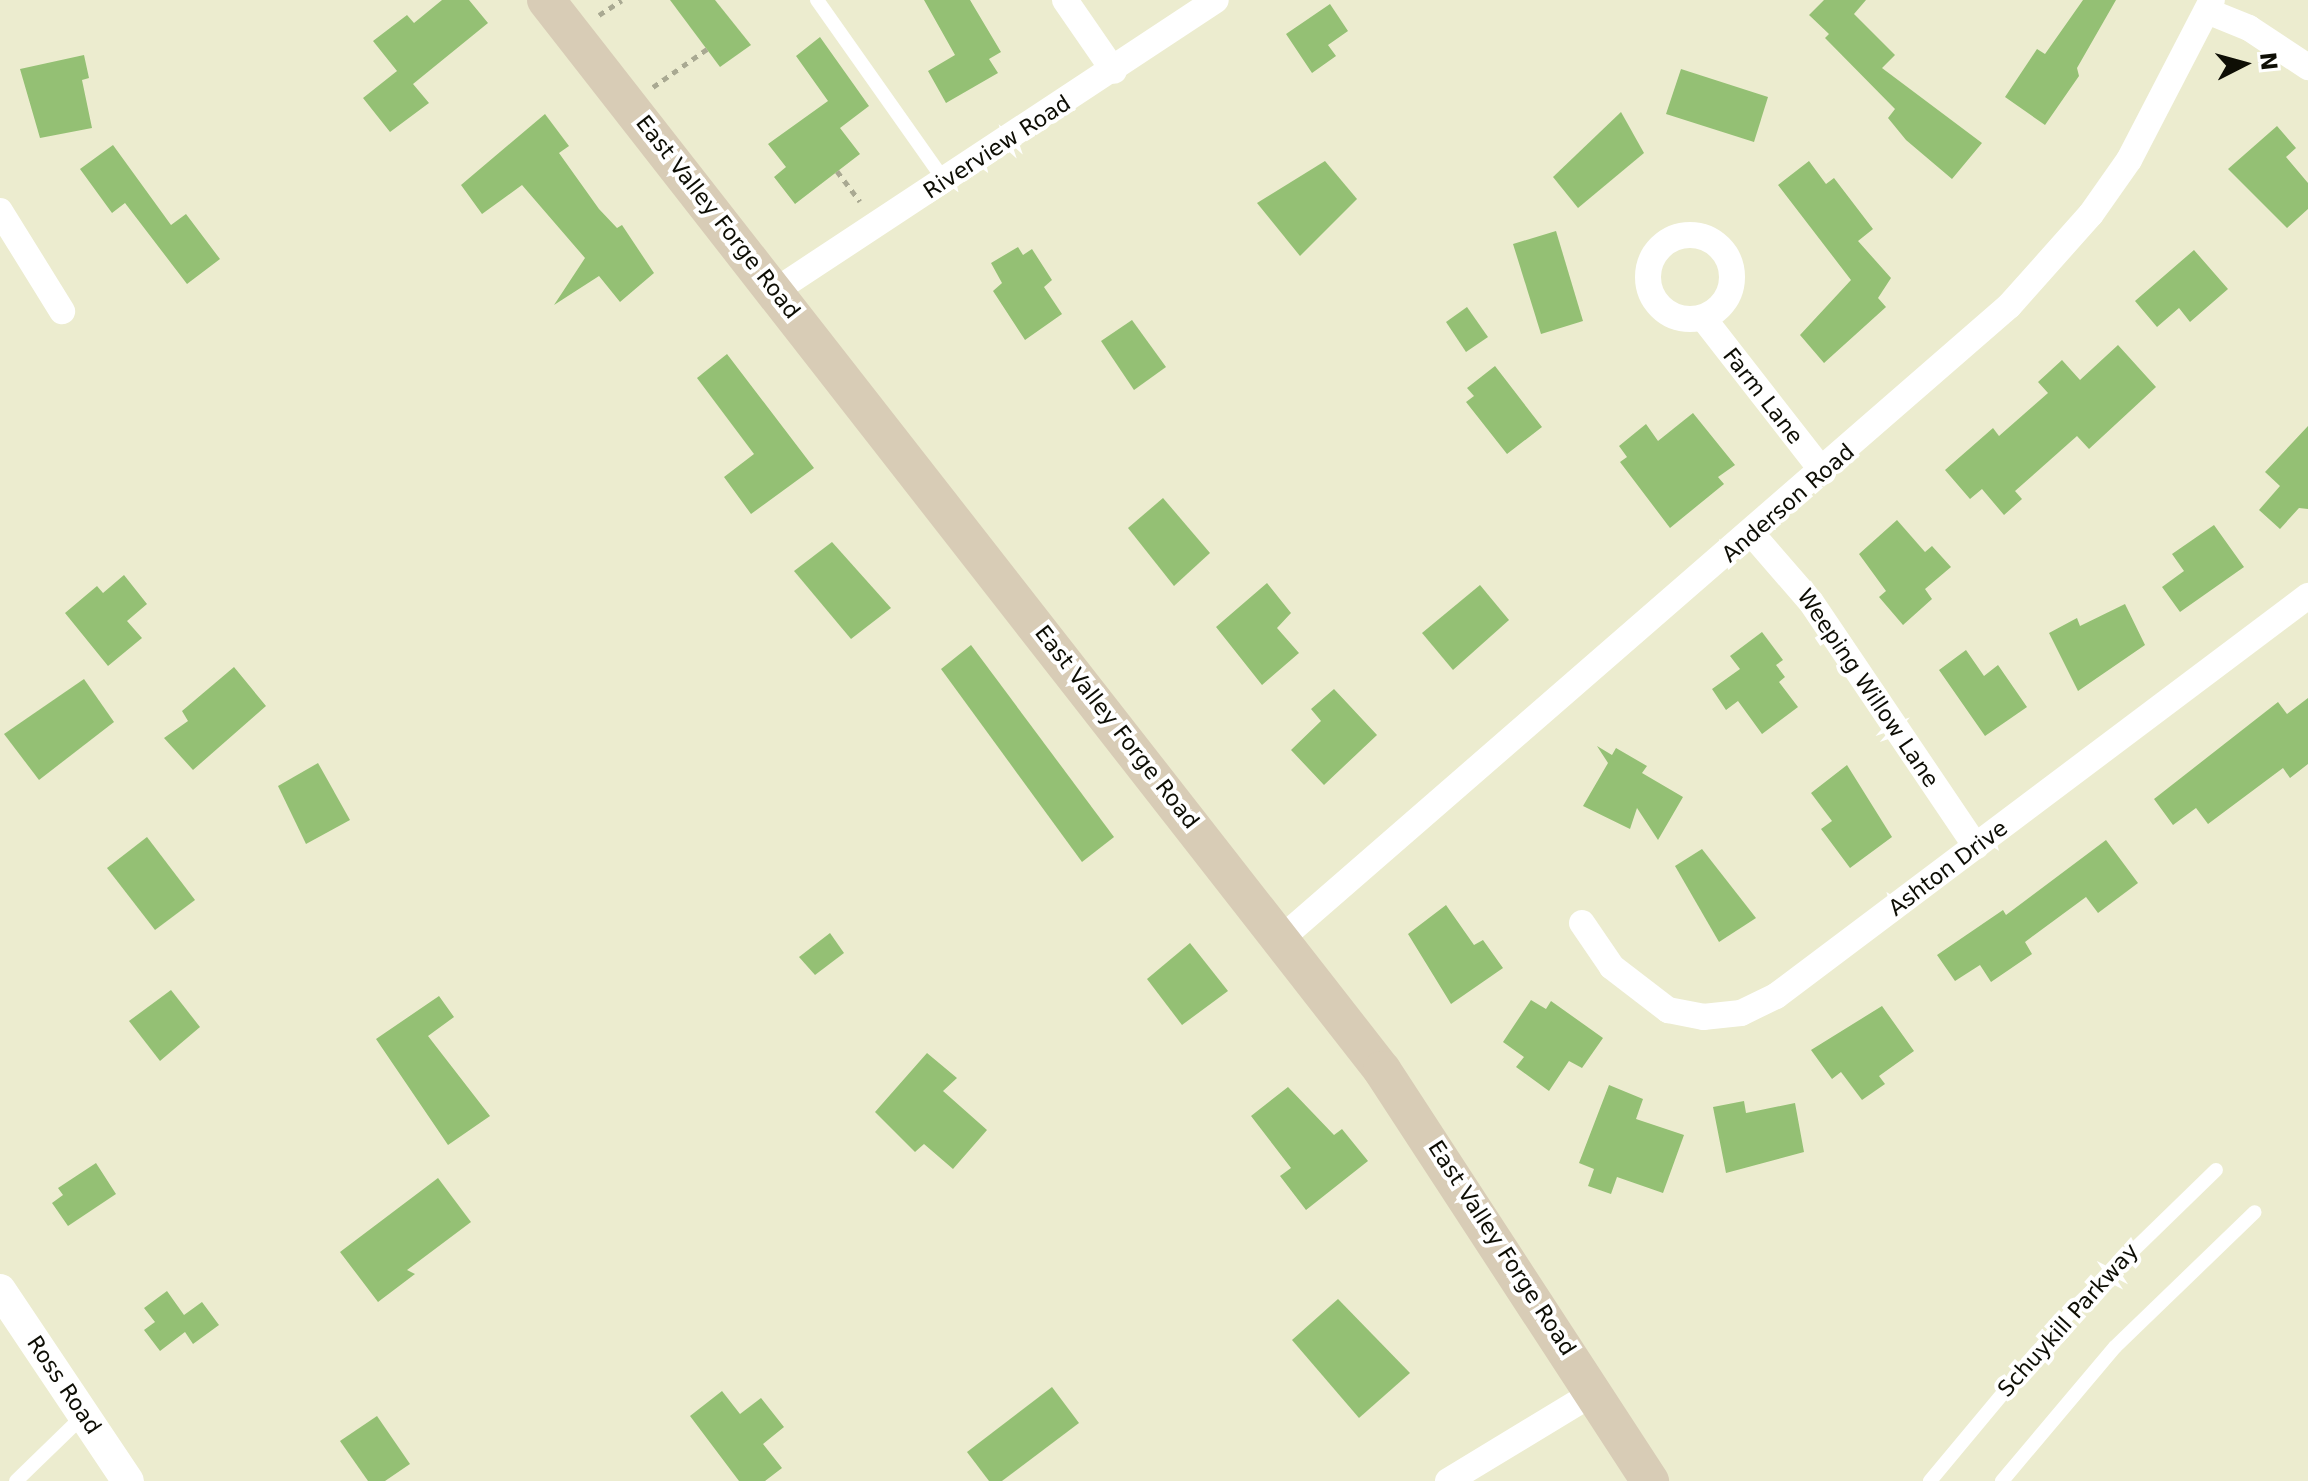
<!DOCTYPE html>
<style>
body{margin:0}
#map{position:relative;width:2308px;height:1481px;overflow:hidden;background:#ececcf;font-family:"DejaVu Sans",sans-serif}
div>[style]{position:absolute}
.building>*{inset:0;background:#94c074}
.path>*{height:5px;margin-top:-2.5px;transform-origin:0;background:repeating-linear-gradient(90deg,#a9a992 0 6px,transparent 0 12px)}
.service>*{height:14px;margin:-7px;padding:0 7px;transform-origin:7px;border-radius:7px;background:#fff}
.minor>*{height:26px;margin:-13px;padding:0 13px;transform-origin:13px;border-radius:13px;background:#fff}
.minor>.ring{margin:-13px;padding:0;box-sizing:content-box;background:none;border:26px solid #fff;border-radius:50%}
.tertiary>*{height:32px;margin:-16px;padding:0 16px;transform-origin:16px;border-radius:16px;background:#fff}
.secondary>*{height:38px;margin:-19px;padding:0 19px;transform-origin:19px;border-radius:19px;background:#d8ccb6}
span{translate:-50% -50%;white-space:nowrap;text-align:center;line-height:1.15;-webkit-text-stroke:8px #fff;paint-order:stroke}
.street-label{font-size:22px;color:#0e0e05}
.north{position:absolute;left:2204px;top:24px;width:80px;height:80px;-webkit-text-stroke:6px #fff;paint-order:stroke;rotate:84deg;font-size:22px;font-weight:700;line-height:32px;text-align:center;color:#0e0e05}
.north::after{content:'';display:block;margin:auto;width:28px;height:36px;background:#0e0e05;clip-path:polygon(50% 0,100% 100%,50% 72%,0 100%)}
</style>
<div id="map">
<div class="building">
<i style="clip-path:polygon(442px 0,469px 0,488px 23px,413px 84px,429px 103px,390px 132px,363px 98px,397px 71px,373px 41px,407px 15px,414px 23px)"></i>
<i style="clip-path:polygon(670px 0,715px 0,751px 45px,720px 67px)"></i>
<i style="clip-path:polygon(924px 0,970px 0,1001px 52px,989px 59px,998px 73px,946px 103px,928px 71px,955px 55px)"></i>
<i style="clip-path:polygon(1824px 0,1866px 0,1854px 14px,1895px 55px,1882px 68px,1982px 143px,1952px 179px,1906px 140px,1888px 118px,1895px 109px,1825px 38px,1829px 34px,1809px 15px)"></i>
<i style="clip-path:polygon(2083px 0,2116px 0,2077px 68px,2079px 76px,2045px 125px,2005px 97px,2037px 49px,2045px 54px)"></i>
<i style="clip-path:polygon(1330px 4px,1348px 31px,1328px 45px,1336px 56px,1312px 73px,1286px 34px)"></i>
<i style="clip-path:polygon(820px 37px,869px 106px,840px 128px,860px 154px,795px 204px,774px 177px,786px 167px,768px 144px,828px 101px,796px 56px)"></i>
<i style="clip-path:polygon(84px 55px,89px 78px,82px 80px,92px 128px,40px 138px,20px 69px)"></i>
<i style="clip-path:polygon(1681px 69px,1768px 97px,1754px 142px,1666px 114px)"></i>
<i style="clip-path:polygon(1621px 112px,1644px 153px,1578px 208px,1553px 177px)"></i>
<i style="clip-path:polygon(545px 114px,569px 146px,559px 153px,599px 209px,617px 228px,622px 225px,654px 273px,620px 302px,599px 276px,554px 305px,585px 258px,522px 185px,482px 214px,461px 185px)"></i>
<i style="clip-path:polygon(2277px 126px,2296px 148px,2286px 157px,2308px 183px,2308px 209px,2287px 228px,2228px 169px)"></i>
<i style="clip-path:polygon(113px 145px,171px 225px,186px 214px,220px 259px,187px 284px,125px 203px,112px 213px,80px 169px)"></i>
<i style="clip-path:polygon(1325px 161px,1357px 199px,1300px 256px,1257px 203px)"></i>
<i style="clip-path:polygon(1809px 161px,1826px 184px,1834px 178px,1873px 229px,1858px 241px,1891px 278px,1878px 298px,1886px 307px,1824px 363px,1800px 335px,1851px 280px,1778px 185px)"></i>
<i style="clip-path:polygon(1556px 231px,1583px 321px,1541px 334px,1513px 244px)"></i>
<i style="clip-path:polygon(1018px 247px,1023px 255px,1032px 249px,1052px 280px,1044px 287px,1062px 314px,1025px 340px,993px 291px,1002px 283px,991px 263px)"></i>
<i style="clip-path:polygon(2194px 250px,2228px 289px,2190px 322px,2179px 308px,2157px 327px,2135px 301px)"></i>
<i style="clip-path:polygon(1467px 307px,1488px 337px,1466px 352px,1446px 322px)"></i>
<i style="clip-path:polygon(1132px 320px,1166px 367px,1134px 390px,1101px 341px)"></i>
<i style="clip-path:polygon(2118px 345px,2156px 387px,2089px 449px,2077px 436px,2015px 491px,2022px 499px,2004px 515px,1982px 489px,1970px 499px,1945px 470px,1993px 428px,1999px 436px,2048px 393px,2038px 382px,2062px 360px,2080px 380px)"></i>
<i style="clip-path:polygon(727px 354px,814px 468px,751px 514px,724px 477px,754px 454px,697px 378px)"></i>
<i style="clip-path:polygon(1495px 366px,1542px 427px,1507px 454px,1466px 402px,1474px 396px,1467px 388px)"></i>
<i style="clip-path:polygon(1693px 413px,1735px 465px,1718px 477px,1724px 484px,1670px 528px,1620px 462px,1627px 457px,1619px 446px,1646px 424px,1658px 441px)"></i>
<i style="clip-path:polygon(2308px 426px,2308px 509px,2299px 508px,2280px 529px,2259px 510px,2280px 486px,2265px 472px)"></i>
<i style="clip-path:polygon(1163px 498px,1210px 553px,1174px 586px,1128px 528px)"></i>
<i style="clip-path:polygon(1897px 520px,1925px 552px,1932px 546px,1951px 567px,1925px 589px,1932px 599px,1903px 625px,1879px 597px,1886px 591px,1859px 554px)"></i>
<i style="clip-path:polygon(2214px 525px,2244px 567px,2180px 612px,2162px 587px,2184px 571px,2172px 554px)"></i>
<i style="clip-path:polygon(832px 542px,891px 608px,851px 639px,794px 571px)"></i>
<i style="clip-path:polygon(124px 575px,147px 604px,127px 621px,142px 638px,108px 666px,65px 613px,97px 586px,103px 593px)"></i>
<i style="clip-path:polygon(1267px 583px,1291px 613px,1277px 628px,1299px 653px,1262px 685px,1216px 627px)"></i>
<i style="clip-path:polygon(1480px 585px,1509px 620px,1453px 670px,1422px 633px)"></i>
<i style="clip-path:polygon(2125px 604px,2145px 645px,2078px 691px,2049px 633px,2077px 618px,2080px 626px)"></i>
<i style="clip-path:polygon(1762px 632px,1783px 660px,1776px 665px,1785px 677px,1779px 682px,1798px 707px,1762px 734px,1738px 701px,1726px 710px,1712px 689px,1740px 669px,1730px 656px)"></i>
<i style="clip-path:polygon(971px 645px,1114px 837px,1082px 862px,941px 669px)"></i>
<i style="clip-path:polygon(1966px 650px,1984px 676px,1998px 665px,2027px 707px,1985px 736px,1939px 670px)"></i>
<i style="clip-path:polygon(234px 667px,266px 706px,193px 770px,164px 738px,188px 721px,182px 711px)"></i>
<i style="clip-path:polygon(84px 679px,114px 722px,39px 780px,4px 734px)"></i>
<i style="clip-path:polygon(1334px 689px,1377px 735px,1324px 785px,1291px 750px,1321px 721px,1311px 709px)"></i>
<i style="clip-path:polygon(2308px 698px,2308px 764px,2290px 778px,2283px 768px,2208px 824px,2196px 808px,2173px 825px,2154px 799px,2278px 702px,2287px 714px)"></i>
<i style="clip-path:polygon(1597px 746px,1612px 755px,1616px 748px,1647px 766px,1642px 773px,1683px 797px,1658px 840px,1637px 808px,1630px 829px,1583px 806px,1608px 763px)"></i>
<i style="clip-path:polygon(318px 763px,350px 820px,306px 844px,278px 786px)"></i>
<i style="clip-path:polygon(1847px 765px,1892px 837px,1850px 868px,1821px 829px,1832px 821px,1811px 793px)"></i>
<i style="clip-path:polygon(147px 837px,195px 900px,155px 930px,107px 868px)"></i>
<i style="clip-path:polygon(2106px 840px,2138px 883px,2098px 913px,2086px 897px,2025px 942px,2032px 954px,1991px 982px,1980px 965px,1955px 981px,1937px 955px,2003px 910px,2006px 915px)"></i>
<i style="clip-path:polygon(1702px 849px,1756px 918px,1719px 942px,1675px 866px)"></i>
<i style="clip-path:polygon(1446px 905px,1474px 945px,1483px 940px,1503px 968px,1451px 1004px,1408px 934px)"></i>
<i style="clip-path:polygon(830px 933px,844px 953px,815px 975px,799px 957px)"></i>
<i style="clip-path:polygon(1190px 943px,1228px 991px,1182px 1025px,1147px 979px)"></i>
<i style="clip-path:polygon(171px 990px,200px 1027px,160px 1061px,129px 1021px)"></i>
<i style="clip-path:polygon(439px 996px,454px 1017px,428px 1036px,490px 1116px,448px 1145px,376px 1039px)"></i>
<i style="clip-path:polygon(1531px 1000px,1546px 1009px,1551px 1001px,1603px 1038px,1582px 1068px,1569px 1061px,1549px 1091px,1516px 1067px,1524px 1057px,1503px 1042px)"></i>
<i style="clip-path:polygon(1882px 1006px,1914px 1051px,1879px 1076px,1885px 1084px,1862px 1100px,1841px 1072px,1832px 1079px,1811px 1050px)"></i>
<i style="clip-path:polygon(927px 1053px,957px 1078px,943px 1091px,987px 1130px,953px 1169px,924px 1144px,915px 1152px,875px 1112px)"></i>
<i style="clip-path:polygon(1609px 1085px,1643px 1099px,1636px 1119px,1684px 1135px,1663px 1193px,1617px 1177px,1611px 1194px,1588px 1186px,1594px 1169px,1579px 1163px)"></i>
<i style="clip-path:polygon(1288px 1087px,1334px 1135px,1342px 1129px,1368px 1161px,1306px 1210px,1280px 1176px,1291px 1168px,1251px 1116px)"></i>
<i style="clip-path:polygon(1744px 1101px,1746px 1113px,1795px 1103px,1804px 1152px,1726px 1173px,1713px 1107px)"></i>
<i style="clip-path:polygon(96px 1163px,116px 1194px,68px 1226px,52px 1203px,63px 1195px,58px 1188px)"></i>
<i style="clip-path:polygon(438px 1178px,471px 1222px,407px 1270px,415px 1274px,378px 1302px,340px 1252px)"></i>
<i style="clip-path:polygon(167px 1291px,184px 1315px,202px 1302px,219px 1325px,193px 1344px,185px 1332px,160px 1351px,144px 1330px,155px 1322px,144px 1308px)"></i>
<i style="clip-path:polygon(1338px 1299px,1410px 1373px,1359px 1418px,1292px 1340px)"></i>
<i style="clip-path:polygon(1052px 1387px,1079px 1423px,1002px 1481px,989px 1481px,967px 1452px)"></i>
<i style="clip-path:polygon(722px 1391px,740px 1414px,761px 1398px,784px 1427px,763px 1444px,782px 1468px,765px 1481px,739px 1481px,690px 1416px)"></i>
<i style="clip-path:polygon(377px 1416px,410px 1464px,385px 1481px,368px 1481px,340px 1441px)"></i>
</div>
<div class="path">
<i style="left:599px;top:15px;width:27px;rotate:-33deg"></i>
<i style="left:653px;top:87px;width:66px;rotate:-35.1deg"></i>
<i style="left:837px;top:171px;width:38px;rotate:53deg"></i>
</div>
<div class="service">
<i style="left:817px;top:0;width:220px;rotate:54.8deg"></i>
<i style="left:16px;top:1481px;width:95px;rotate:-44.1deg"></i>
<i style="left:1930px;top:1481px;width:225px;rotate:-50.2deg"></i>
<i style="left:2074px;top:1308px;width:198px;rotate:-44.2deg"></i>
<i style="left:2002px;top:1481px;width:175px;rotate:-49.9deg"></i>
<i style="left:2115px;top:1347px;width:194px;rotate:-44deg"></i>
</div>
<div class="minor">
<i style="left:1065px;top:0;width:86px;rotate:55.4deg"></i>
<i style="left:2207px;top:11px;width:45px;rotate:22deg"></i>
<i style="left:2249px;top:28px;width:71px;rotate:33.5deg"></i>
<i style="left:0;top:211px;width:118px;rotate:58.2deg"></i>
<i class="ring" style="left:1648px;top:235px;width:58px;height:58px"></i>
<i style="left:775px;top:291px;width:528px;rotate:-33.42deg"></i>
<i style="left:1704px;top:319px;width:194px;rotate:52.1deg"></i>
<i style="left:1752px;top:534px;width:90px;rotate:49.1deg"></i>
<i style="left:1811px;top:602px;width:295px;rotate:56deg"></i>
<i style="left:1582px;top:923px;width:53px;rotate:55.7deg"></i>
<i style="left:1612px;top:967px;width:71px;rotate:37.5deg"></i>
<i style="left:1668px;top:1010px;width:36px;rotate:11deg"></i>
<i style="left:1703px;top:1017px;width:38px;rotate:-6deg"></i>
<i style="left:1741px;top:1013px;width:39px;rotate:-26deg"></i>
<i style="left:1776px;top:996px;width:666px;rotate:-36.94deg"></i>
<i style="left:1283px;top:937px;width:962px;rotate:-41deg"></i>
<i style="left:2009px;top:306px;width:123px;rotate:-48.3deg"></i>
<i style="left:2091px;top:214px;width:66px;rotate:-54.9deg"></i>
<i style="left:2129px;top:160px;width:180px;rotate:-62.6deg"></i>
<i style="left:1448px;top:1481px;width:172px;rotate:-31.2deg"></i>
</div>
<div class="tertiary">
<i style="left:0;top:1290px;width:230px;rotate:56.2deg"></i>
</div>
<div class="secondary">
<i style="left:546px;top:0;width:1358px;rotate:52deg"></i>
<i style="left:1382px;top:1070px;width:491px;rotate:56.9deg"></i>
</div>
<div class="street-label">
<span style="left:997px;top:147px;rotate:-33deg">Riverview Road</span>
<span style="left:718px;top:217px;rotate:52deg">East Valley Forge Road</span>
<span style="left:1763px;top:396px;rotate:52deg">Farm Lane</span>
<span style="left:1788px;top:503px;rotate:-41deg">Anderson Road</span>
<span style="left:1868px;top:688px;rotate:56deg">Weeping Willow Lane</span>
<span style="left:1117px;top:727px;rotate:52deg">East Valley Forge Road</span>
<span style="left:1948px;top:868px;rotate:-37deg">Ashton Drive</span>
<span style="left:1502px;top:1248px;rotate:57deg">East Valley Forge Road</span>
<span style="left:2068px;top:1320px;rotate:-48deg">Schuykill Parkway</span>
<span style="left:64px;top:1385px;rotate:56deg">Ross Road</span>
</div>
<div class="north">N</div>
</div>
